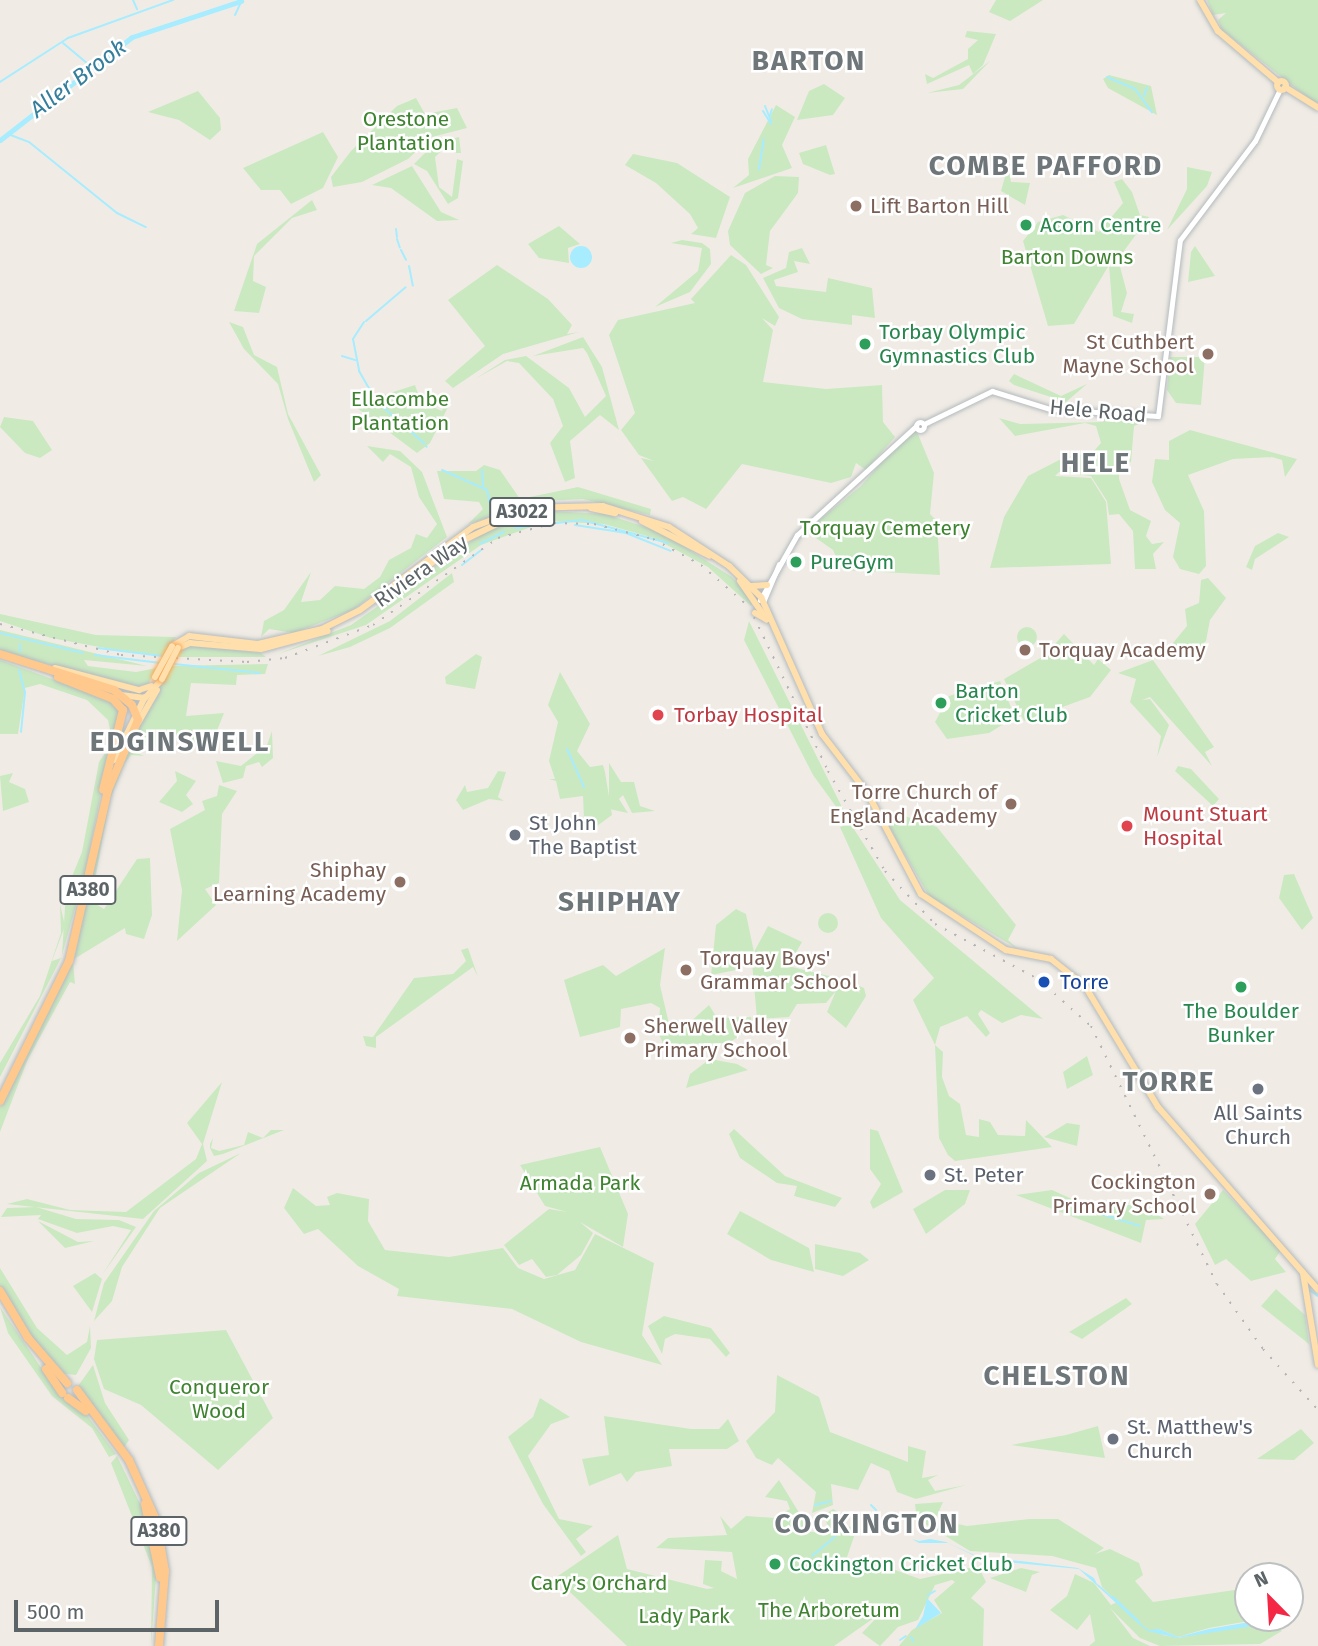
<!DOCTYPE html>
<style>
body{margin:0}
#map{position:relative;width:1318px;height:1646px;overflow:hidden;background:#f0ece5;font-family:"Fira Sans",sans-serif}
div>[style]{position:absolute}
.green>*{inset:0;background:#cae9c1}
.round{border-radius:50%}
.water>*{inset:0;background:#a7ecff}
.stream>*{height:2px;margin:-1px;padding:0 1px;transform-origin:1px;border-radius:1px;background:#a7ecff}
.river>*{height:5px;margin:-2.5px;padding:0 2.5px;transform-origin:2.5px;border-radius:2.5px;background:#a7ecff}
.roads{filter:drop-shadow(0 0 2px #b4babe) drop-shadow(0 0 2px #b4babe)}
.secondary>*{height:5px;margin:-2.5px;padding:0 2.5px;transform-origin:2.5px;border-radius:2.5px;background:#fff}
.secondary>.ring{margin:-2.5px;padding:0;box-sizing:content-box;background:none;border:5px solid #fff;border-radius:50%}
.primary>*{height:6px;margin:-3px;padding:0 3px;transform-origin:3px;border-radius:3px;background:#ffdfac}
.primary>.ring{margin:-3px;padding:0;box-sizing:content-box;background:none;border:6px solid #ffdfac;border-radius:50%}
.highway>*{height:8px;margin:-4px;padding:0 4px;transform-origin:4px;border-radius:4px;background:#ffc98e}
.rail>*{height:2px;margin-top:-1px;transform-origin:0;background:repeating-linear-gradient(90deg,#b4b5b6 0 2px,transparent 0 11px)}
.bridges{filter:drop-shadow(0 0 2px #faa755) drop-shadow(0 0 2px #faa755)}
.primary-bridge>*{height:6px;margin:-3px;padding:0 3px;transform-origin:3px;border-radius:3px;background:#ffdfac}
.dots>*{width:19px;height:19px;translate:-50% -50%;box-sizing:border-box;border:4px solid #fff;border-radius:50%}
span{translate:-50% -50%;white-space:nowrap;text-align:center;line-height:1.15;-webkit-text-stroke:5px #fff;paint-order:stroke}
.shield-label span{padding:2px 5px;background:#fff;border:2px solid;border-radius:5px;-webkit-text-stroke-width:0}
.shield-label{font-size:19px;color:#5d6467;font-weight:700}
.park-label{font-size:21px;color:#3e832f}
.education-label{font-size:21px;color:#785e54}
.left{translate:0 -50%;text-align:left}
.right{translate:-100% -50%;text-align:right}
.leisure-label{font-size:21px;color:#27864d}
.street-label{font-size:21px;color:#5d6467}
.health-label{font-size:21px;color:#be3a42}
.worship-label{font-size:21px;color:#5b616d}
.transit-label{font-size:21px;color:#164399}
.water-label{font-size:23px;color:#357e9c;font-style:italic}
.district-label{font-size:28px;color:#6e7679;font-weight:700;letter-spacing:2px}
.north{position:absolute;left:1234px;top:1562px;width:70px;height:70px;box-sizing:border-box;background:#fff;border:2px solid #bec1c2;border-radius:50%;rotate:336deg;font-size:19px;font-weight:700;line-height:28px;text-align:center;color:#5d6467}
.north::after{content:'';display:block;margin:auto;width:24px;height:32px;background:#f42845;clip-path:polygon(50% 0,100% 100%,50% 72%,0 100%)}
.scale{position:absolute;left:14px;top:1600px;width:205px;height:32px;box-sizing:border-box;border:4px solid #5d6467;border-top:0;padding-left:9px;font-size:21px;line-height:24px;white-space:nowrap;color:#5d6467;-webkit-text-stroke:5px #fff;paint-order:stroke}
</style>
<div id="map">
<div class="green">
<i style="clip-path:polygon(996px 0,1043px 0,1010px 21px,989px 12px)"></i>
<i style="clip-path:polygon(1207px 0,1318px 0,1318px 106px,1222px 30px,1218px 20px,1226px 13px,1213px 15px)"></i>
<i style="clip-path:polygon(967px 31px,996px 34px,983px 65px,973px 74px,969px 65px,927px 84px,925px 74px,933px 78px,968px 59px,968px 49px,978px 40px,965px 37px)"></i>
<i style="clip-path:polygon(990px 61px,963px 89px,927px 93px,959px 85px)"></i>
<i style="clip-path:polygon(1109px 75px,1151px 86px,1157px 115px,1108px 88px,1103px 79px)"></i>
<i style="clip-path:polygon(824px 84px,845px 98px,833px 115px,797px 120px,809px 91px)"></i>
<i style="clip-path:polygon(198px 91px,220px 118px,221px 130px,210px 140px,179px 120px,148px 112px)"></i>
<i style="clip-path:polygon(416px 98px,425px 114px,457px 108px,467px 128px,432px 137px,408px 159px,362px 182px,333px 187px,331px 177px,351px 151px,397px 106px)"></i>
<i style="clip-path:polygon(776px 105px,795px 117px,782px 145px,792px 168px,733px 188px,749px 175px,748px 159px)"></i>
<i style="clip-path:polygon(323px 132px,338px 157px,323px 188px,291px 204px,280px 190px,261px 190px,243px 168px)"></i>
<i style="clip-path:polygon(459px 137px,461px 153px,454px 153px,452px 141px,435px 157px,439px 187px,452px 197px,457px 159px,463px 161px,458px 198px,448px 204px,427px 171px,414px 164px,435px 143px)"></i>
<i style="clip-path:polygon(826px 145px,835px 174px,830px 175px,803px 164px,799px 153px)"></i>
<i style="clip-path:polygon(633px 154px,677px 163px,730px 197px,716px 238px,691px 234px,698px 228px,690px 214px,656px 183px,625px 165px)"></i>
<i style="clip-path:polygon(412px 166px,441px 212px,459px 220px,437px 221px,391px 188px,372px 185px)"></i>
<i style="clip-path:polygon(1008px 166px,1011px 182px,1030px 183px,1025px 205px,1001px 191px)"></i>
<i style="clip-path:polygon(1187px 167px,1212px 172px,1207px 186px,1167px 230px,1187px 189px)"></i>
<i style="clip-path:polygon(775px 176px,799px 177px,798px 193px,770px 231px,766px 265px,773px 268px,761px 274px,730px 245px,728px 231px,745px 193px)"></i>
<i style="clip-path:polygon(1122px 179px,1132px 192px,1140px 215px,1149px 217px,1118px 259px,1127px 293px,1121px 312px,1134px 314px,1132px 323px,1113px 316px,1109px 265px,1074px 324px,1048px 326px,1023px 241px,1038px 222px,1063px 215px,1099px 232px,1123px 203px,1114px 182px)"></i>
<i style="clip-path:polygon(312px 200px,317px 210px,292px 218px,254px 256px,253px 281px,266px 287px,259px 313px,234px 311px,257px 244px)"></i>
<i style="clip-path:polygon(559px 226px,580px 244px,568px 248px,569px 263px,539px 258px,528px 244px)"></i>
<i style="clip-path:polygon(682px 240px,702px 243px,710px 249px,711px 264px,690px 292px,655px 307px,698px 271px,702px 248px,671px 243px)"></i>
<i style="clip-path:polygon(1195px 246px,1215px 276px,1188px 282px,1191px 252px)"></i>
<i style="clip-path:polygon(802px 248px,810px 264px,794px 261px,798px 272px,774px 280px,776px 286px,826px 292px,828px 278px,872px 288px,875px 318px,852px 315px,852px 325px,802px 319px,779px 308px,763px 278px,786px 268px,789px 252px)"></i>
<i style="clip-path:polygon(731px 255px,746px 265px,779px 317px,775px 326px,762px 318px,773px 330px,763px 382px,826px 389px,882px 385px,883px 422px,895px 437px,866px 470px,856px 463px,851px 477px,831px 483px,742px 464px,706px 509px,683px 497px,672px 501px,641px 458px,654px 461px,639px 455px,621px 430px,635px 413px,609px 335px,618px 320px,695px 303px,691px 299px)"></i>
<i style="clip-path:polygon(497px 265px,548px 299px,572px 325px,567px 334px,579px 332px,503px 354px,453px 388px,445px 381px,485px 346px,448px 300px)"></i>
<i style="clip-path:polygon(229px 322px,243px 327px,254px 355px,277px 367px,288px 414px,321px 475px,314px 482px,288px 419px,278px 384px,244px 349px)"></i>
<i style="clip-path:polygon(583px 337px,602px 367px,619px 430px,600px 415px,570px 441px,575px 478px,565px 482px,550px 443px,563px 426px,553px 399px,519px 363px,507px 361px,475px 379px,505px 360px,526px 356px,569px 388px,585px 417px,606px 396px,587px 353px,583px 348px,533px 356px)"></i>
<i style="clip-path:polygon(1170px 357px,1205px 357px,1201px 405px,1176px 403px,1167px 390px)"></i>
<i style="clip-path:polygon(1014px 374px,1061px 396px,1087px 384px,1066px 402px,1014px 385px,1009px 381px)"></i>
<i style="clip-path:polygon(415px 385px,421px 402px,442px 411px,445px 402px,448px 407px,430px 443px,417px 453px,353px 405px)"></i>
<i style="clip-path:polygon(1108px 413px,1149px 420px,1134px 426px,1131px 462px,1119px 465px,1119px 479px,1130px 510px,1151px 521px,1146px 536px,1152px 544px,1164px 542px,1153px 554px,1156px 569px,1135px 569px,1133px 531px,1119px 514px,1109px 515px,1107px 501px,1091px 476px,1059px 472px,1055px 476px,1091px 478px,1106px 502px,1111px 564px,990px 568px,1004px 517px,1028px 476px,1065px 457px,1092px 453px,1101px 443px,1096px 426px,1085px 423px,1015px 436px,999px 418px,1020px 424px,1103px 422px)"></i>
<i style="clip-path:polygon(4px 417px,33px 421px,52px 450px,40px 458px,25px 453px,0 427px)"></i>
<i style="clip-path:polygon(1190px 430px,1297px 459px,1285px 477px,1282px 460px,1272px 457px,1233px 459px,1188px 475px,1204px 511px,1206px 566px,1199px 574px,1180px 569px,1173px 557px,1180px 523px,1165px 510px,1152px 482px,1155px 459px,1169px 460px,1169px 441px)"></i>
<i style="clip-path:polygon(917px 432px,934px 473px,930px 514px,937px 521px,940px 575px,842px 570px,833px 550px,806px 531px,861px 486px,907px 433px)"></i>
<i style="clip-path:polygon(367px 446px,400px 451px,422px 472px,447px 537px,353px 610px,294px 633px,269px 629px,261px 637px,264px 621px,284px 610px,311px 572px,301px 602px,320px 600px,335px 586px,364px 589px,380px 577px,389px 560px,411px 548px,416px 534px,427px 538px,437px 524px,419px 497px,411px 467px,390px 454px,383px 462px)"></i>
<i style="clip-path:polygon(484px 465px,500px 470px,520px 499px,578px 487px,651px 509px,650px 515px,583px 499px,542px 501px,468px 524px,483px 509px,479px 502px,444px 499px,437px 471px,476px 471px)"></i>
<i style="clip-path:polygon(550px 511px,605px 514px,661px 532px,732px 577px,754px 602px,751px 606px,708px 567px,654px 538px,604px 524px,548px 521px,481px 545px,366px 625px,278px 654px,351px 625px,486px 531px)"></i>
<i style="clip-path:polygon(1278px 533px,1289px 537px,1255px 559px,1252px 570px,1246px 567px,1255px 546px)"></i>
<i style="clip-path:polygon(452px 573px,454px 582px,390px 628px,350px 647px,318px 656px,390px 621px)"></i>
<i style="clip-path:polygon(1208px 578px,1226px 598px,1210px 620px,1206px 641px,1186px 659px,1173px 643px,1187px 626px,1185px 609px,1199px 603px,1201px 580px)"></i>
<i style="clip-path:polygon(0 614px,96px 635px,176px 637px,164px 656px,121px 651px,51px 638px,0 621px)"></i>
<i style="clip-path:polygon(749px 621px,847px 817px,845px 819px,813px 775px,744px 640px)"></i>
<i class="round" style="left:1017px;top:627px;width:20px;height:20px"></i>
<i style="clip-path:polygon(0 630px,147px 666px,84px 660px,88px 666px,136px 672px,157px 668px,148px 684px,135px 687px,0 652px)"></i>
<i style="clip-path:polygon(1064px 634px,1094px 665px,1098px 659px,1111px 670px,1090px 697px,1024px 721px,1004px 679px,1044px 656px)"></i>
<i style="clip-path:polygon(186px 645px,261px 653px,266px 657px,176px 657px)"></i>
<i style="clip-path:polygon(476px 654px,482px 657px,475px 689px,446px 684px,445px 677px)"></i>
<i style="clip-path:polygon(0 660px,110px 700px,121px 711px,112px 739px,108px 720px,87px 700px,40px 684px,25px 688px,18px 734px,0 734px)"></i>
<i style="clip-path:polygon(1153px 660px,1214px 747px,1205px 752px,1212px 766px,1150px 697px,1142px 700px,1150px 699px,1169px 725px,1157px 757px,1161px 736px,1130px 702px,1136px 679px,1118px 673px)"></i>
<i style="clip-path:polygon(268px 664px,265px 674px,237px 675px,236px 685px,191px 683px,186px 716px,224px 713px,209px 751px,173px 735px,163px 748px,131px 743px,171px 666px)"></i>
<i style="clip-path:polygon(560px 672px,590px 724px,577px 751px,590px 767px,603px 765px,605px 772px,612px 815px,597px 826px,584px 819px,583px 796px,560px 799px,556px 781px,549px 779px,555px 779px,549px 761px,558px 722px,548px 705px)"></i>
<i style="clip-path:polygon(1000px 681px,1015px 717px,989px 733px,947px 739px,935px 722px,949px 696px)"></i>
<i style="clip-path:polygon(272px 731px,273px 758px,262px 767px,259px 762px,246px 766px,243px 778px,223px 783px,216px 761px,241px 766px,267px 745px)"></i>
<i style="clip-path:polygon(111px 744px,85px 873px,62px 955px,66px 891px,82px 852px,99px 762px)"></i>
<i style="clip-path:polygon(128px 749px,144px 756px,131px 755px,124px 764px,110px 799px,91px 901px,104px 909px,137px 859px,150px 858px,152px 915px,144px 939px,126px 934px,125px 928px,74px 959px,108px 799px)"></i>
<i style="clip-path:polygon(609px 763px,621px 782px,634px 782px,640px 806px,655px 811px,632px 813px,623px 795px,619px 799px,628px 813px,609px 809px)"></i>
<i style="clip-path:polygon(1178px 766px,1191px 769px,1219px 799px,1213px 806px,1175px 771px)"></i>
<i style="clip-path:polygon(175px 771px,196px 781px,186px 795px,193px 804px,182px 812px,159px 802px,177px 781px)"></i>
<i style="clip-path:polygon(498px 771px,506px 772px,498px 797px,504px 801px,489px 799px,463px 810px,456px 800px,465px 785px,467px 792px,488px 788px)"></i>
<i style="clip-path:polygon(13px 773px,9px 782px,25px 789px,29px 802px,3px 811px,0 776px)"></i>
<i style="clip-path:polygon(219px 785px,237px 791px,222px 814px,219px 883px,205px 889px,216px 905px,177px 941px,182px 890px,170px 829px,205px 810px,202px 801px,217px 796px)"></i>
<i style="clip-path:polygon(896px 813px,937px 827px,1016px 925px,1008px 940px,1018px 949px,929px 896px,884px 818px)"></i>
<i style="clip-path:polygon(850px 823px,900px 900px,1043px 1019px,1021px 1015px,1002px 1023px,981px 1010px,978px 1014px,990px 1033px,986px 1037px,967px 1016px,940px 1027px,935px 1045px,943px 1052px,942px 1077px,949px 1096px,960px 1104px,966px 1135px,979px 1137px,979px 1119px,990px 1122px,998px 1135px,1025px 1136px,1026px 1120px,1052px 1147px,955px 1161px,948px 1155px,939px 1138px,935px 1045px,913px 1000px,934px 978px,881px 918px,840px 827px)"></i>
<i style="clip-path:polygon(1294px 874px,1313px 918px,1302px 930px,1279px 898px,1284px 875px)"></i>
<i style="clip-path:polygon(60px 904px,65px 926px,52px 961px,61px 958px,0 1077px,0 1063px,40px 996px,61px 933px)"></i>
<i style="clip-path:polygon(736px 909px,746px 914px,754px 952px,768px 926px,802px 942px,788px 966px,833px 977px,860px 993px,857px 985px,864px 988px,866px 996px,846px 1028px,827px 1012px,836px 991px,826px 1003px,797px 1004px,789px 1017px,757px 1019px,751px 951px,736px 970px,711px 975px,716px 925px)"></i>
<i class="round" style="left:818px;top:913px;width:20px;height:20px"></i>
<i style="clip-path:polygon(468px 948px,478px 977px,473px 967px,376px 1037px,376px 1048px,366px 1046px,363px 1036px,373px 1037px,414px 978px,453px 974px,466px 961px,461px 950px)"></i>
<i style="clip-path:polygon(665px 948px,660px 985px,669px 1024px,688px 1024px,709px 1005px,717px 1018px,751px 1017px,752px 1027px,729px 1043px,686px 1044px,667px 1053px,658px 1032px,660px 1008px,651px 1003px,621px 1009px,620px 1027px,580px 1037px,564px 980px,603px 965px,616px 976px)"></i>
<i style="clip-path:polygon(73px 962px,75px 984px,70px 982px,27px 1061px,0 1132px,0 1107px)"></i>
<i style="clip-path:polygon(1087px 1056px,1093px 1075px,1067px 1089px,1063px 1072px)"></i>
<i style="clip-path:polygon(710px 1059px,737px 1064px,748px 1070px,686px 1088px,690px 1074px)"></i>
<i style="clip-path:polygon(222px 1082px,203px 1144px,207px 1161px,143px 1219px,7px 1204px,27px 1199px,70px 1210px,126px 1212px,196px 1159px,202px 1144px,187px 1123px)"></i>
<i style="clip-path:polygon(1067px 1123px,1080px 1125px,1077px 1146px,1044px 1137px)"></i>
<i style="clip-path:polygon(734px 1129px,785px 1176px,842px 1198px,835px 1207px,794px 1196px,797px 1186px,777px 1183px,740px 1158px,729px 1134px)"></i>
<i style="clip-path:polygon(870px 1129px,878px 1131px,903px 1192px,873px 1209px,870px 1202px,881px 1184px,870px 1169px)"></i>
<i style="clip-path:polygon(271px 1130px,284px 1130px,223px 1154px,214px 1156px,210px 1148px,210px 1144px,213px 1138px,211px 1148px,219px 1151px,244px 1145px,248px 1132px,263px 1138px)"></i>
<i style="clip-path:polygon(600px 1147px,628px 1214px,623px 1247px,580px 1222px,593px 1233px,581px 1255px,557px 1275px,546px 1277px,532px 1259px,519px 1265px,504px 1245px,549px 1209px,567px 1212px,545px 1206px,520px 1165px)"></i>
<i style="clip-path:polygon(241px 1153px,160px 1208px,122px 1267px,112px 1301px,94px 1321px,104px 1283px,154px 1211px,199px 1173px)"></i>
<i style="clip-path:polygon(293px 1188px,316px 1206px,330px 1205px,327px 1197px,337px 1193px,369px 1199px,368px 1221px,385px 1250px,449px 1257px,503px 1248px,518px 1268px,544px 1279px,575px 1270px,595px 1234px,654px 1263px,642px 1335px,662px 1365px,581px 1342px,512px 1309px,397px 1296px,399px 1289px,358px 1266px,318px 1229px,304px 1234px,284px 1208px)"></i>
<i style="clip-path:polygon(945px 1190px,970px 1190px,965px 1204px,926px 1234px,913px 1209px)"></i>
<i style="clip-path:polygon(1052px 1190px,1092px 1208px,1142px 1204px,1164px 1219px,1146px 1220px,1141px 1243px,1016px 1195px)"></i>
<i style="clip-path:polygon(1223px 1190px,1281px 1250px,1275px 1259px,1286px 1272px,1251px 1281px,1226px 1259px,1215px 1265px,1195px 1224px)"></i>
<i style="clip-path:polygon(36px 1207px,76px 1219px,119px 1220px,136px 1227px,102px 1275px,131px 1230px,113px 1226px,77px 1233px,38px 1219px,41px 1215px,1px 1217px,7px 1208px)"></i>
<i style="clip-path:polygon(740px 1211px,809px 1248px,814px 1272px,771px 1260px,727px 1234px)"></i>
<i style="clip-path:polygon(38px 1221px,78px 1242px,94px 1241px,65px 1248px)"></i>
<i style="clip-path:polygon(815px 1244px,860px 1253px,869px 1260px,843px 1276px,815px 1269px)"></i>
<i style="clip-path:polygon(0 1268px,37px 1328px,67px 1355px,87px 1342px,90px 1326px,91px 1348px,76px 1375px,59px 1373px,23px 1328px,0 1289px)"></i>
<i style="clip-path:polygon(95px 1273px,102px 1279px,92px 1312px,73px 1286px)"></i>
<i style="clip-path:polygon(1276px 1289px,1305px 1315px,1309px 1344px,1261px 1306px)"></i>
<i style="clip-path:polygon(1126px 1298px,1132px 1304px,1082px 1339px,1069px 1332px)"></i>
<i style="clip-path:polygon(0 1307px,59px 1394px,80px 1406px,116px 1454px,109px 1457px,92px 1428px,52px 1396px,8px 1333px)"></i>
<i style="clip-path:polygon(664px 1316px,711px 1328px,730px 1353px,726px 1357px,710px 1339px,675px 1334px,665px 1339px,662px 1354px,648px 1326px)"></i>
<i style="clip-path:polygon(226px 1330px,273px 1418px,218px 1470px,141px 1405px,104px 1389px,94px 1359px,97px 1340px)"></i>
<i style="clip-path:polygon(93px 1365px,105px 1403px,129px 1440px,123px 1449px,78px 1386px)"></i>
<i style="clip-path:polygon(777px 1375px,819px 1397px,830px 1432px,908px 1462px,908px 1446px,926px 1451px,922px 1478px,938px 1475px,928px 1480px,935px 1491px,966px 1485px,916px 1499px,897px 1492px,889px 1471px,871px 1463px,858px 1490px,831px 1484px,833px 1505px,812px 1513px,816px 1492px,778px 1458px,772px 1465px,756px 1458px,746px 1441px,775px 1412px)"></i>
<i style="clip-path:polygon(540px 1398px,570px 1417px,551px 1424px,528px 1456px,559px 1519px,593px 1526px,576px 1539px,586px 1552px,581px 1556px,543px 1504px,508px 1437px,533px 1417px)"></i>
<i style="clip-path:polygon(604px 1416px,691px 1429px,719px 1429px,728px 1419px,739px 1441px,727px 1449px,669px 1449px,672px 1466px,636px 1472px,627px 1482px,621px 1473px,589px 1486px,582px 1459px,609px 1455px)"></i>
<i style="clip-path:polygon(1098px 1426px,1105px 1458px,1011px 1445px,1066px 1435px)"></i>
<i style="clip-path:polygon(1301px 1429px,1314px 1443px,1294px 1460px,1257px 1459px)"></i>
<i style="clip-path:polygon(117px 1456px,147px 1518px,156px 1577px,151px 1646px,152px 1567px,111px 1463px)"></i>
<i style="clip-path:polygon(779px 1480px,811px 1532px,830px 1533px,824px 1515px,833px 1509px,845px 1516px,832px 1534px,847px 1522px,837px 1533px,859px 1522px,844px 1566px,865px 1559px,920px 1579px,978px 1566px,986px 1582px,971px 1598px,984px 1609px,983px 1646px,899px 1646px,912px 1630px,942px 1613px,934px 1600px,955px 1582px,952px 1580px,935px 1585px,918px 1620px,898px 1627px,880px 1646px,862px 1633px,881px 1613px,834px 1646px,627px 1646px,555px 1578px,618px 1535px,627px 1569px,707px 1589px,714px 1588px,703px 1584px,705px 1560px,722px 1561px,721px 1571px,737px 1579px,732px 1552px,656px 1548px,668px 1538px,727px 1535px,720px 1516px,731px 1529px,746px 1516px,775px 1518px,790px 1509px,787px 1501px,765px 1497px)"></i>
<i style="clip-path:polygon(943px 1502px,932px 1527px,917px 1522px,915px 1504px)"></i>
<i style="clip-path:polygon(1030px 1519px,1058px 1519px,1104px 1548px,1095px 1554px,1110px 1549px,1139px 1563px,1143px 1575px,1135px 1581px,1153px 1602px,1248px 1588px,1248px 1618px,1266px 1618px,1209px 1628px,1178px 1637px,1159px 1629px,1155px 1630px,1163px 1635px,1179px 1638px,1268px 1619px,1282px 1631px,1260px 1644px,1160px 1646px,1140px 1638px,1110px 1608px,1133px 1638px,1150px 1646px,1089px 1646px,1095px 1641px,1090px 1614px,1077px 1630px,1050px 1610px,1067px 1596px,1075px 1574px,1094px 1583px,1111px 1605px,1117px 1602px,1102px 1587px,1096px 1568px,1052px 1556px,970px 1551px,934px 1529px,939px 1520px,967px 1526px)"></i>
<i style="clip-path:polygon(1021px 1568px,1040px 1572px,1032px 1575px,1026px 1592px,990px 1578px)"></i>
</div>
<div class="water">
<i class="round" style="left:570px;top:246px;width:22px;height:22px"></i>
<i style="clip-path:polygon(912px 1539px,919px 1541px,930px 1539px,946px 1542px,983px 1559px,1021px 1561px,1078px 1568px,1094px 1578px,1097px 1584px,1099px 1585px,1130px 1613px,1142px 1625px,1149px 1630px,1159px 1629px,1178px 1637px,1209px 1629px,1267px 1619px,1278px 1622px,1177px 1638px,1148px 1631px,1140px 1625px,1079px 1569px,983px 1560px,948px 1543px,919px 1543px)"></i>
<i style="clip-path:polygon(927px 1598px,941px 1613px,915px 1629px,923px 1616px)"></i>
</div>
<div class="stream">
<i style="left:133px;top:0;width:10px;rotate:66deg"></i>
<i style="left:235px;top:15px;width:17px;rotate:-65deg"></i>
<i style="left:63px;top:43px;width:38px;rotate:40deg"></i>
<i style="left:1107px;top:77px;width:30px;rotate:23deg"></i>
<i style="left:1135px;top:89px;width:29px;rotate:54deg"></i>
<i style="left:0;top:82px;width:81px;rotate:-32.9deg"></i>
<i style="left:68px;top:38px;width:112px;rotate:-19.9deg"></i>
<i style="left:1144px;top:96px;width:9px;rotate:-72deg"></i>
<i style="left:765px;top:106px;width:16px;rotate:68deg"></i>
<i style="left:763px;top:111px;width:15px;rotate:58deg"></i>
<i style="left:770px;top:115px;width:6px;rotate:-72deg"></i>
<i style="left:8px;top:134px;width:22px;rotate:21deg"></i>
<i style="left:29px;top:142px;width:113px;rotate:38.9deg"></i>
<i style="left:117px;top:213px;width:32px;rotate:26deg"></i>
<i style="left:759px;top:169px;width:30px;rotate:-81deg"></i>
<i style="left:396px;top:229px;width:8px;rotate:83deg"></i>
<i style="left:397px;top:239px;width:9px;rotate:72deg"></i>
<i style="left:401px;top:250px;width:11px;rotate:63deg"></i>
<i style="left:409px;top:266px;width:20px;rotate:79deg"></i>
<i style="left:366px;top:321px;width:52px;rotate:-40.4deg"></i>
<i style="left:364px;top:322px;width:20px;rotate:123deg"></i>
<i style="left:353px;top:339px;width:33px;rotate:79deg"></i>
<i style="left:359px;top:371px;width:34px;rotate:60deg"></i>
<i style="left:376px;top:401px;width:64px;rotate:41.2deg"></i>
<i style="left:342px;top:356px;width:14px;rotate:17deg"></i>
<i style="left:426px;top:446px;width:1px;rotate:45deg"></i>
<i style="left:442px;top:470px;width:49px;rotate:24deg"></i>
<i style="left:487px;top:490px;width:19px;rotate:78deg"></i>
<i style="left:482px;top:470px;width:16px;rotate:86deg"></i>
<i style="left:575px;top:525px;width:52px;rotate:8.9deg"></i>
<i style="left:626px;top:533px;width:48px;rotate:21.8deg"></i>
<i style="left:515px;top:528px;width:67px;rotate:-6.8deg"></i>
<i style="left:582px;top:520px;width:89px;rotate:15deg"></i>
<i style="left:480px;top:544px;width:27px;rotate:-27deg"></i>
<i style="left:462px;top:565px;width:24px;rotate:-38deg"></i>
<i style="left:0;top:633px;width:85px;rotate:13.5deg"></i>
<i style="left:98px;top:648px;width:64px;rotate:7.1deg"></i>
<i style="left:20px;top:651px;width:7px;rotate:-90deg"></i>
<i style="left:95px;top:655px;width:66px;rotate:6.9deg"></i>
<i style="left:174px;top:664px;width:86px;rotate:6deg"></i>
<i style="left:19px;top:670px;width:23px;rotate:75deg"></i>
<i style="left:25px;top:692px;width:40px;rotate:95.7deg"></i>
<i style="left:567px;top:749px;width:42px;rotate:65.9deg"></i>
<i style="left:1091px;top:1211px;width:51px;rotate:17deg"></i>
<i style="left:1308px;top:1289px;width:12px;rotate:35deg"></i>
<i style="left:815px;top:1505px;width:16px;rotate:-14deg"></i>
<i style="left:871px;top:1505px;width:7px;rotate:45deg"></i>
<i style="left:812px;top:1556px;width:30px;rotate:-40deg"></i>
<i style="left:928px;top:1595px;width:8px;rotate:-30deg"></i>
<i style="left:1113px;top:1597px;width:36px;rotate:44deg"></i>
<i style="left:911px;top:1637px;width:4px;rotate:56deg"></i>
<i style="left:900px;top:1640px;width:7px;rotate:-34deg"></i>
</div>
<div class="river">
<i style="left:0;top:140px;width:167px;rotate:-38deg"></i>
<i style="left:132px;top:37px;width:115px;rotate:-18.3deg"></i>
</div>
<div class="roads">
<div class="secondary">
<i class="ring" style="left:916px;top:422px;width:3px;height:3px"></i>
<i style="left:924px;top:424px;width:76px;rotate:-25.9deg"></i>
<i style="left:992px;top:391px;width:61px;rotate:17.2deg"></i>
<i style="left:1050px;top:409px;width:108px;rotate:3.7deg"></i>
<i style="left:1158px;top:416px;width:177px;rotate:-82.9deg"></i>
<i style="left:1180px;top:240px;width:124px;rotate:-52.9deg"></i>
<i style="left:1255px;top:141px;width:58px;rotate:-64.3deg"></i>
<i style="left:760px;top:600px;width:75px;rotate:-60.4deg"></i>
<i style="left:797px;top:535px;width:161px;rotate:-42.5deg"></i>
<i style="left:763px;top:602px;width:41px;rotate:-67.2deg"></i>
</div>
<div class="primary">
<i style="left:1200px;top:0;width:36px;rotate:60deg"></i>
<i style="left:1218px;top:31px;width:79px;rotate:40.4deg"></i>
<i class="ring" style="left:1276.5px;top:80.5px;width:3px;height:3px"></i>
<i style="left:1285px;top:87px;width:39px;rotate:32deg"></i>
<i style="left:591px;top:508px;width:25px;rotate:12deg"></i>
<i style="left:642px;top:521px;width:76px;rotate:27.2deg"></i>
<i style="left:740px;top:581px;width:47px;rotate:55.3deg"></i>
<i style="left:752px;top:586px;width:15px;rotate:-4deg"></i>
<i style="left:380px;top:601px;width:99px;rotate:-36.4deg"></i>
<i style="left:460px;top:542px;width:64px;rotate:-25.8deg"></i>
<i style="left:755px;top:613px;width:13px;rotate:29deg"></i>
<i style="left:172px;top:646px;width:20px;rotate:-30deg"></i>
<i style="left:189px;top:636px;width:69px;rotate:6.6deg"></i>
<i style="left:258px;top:644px;width:66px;rotate:-13.2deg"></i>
<i style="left:322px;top:629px;width:42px;rotate:-26.6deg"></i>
<i style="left:360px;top:610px;width:140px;rotate:-36.3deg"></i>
<i style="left:473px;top:527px;width:54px;rotate:-20.4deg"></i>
<i style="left:524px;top:508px;width:79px;rotate:-1.5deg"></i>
<i style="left:603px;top:506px;width:69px;rotate:17.7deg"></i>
<i style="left:669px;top:527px;width:72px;rotate:33deg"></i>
<i style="left:729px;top:566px;width:45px;rotate:44.1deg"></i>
<i style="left:761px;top:597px;width:150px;rotate:66deg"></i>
<i style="left:822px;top:734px;width:76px;rotate:52.5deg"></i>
<i style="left:868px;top:794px;width:113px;rotate:62.1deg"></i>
<i style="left:921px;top:894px;width:102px;rotate:33.4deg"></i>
<i style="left:1006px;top:950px;width:46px;rotate:11.3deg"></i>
<i style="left:1051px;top:959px;width:43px;rotate:38.5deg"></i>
<i style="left:1085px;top:986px;width:141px;rotate:58.9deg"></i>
<i style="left:1158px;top:1107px;width:243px;rotate:48.8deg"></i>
<i style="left:178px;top:648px;width:13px;rotate:-23deg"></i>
<i style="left:190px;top:643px;width:71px;rotate:4.8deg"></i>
<i style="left:261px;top:649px;width:69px;rotate:-15deg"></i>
<i style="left:55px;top:668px;width:87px;rotate:14.7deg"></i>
<i style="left:139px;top:690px;width:13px;rotate:-18deg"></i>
<i style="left:121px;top:695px;width:24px;rotate:7deg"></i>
<i style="left:145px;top:698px;width:25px;rotate:-48deg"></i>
<i style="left:138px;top:723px;width:38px;rotate:-60deg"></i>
<i style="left:114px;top:760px;width:70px;rotate:-63.8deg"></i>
<i style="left:1303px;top:1273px;width:93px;rotate:80.7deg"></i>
</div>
<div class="highway">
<i style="left:0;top:654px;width:120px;rotate:17.5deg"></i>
<i style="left:114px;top:690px;width:23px;rotate:40deg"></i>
<i style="left:132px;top:705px;width:16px;rotate:68deg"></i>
<i style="left:138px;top:720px;width:76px;rotate:113.2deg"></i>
<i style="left:108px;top:790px;width:175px;rotate:102.8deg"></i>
<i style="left:69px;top:961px;width:156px;rotate:116.2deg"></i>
<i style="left:58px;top:677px;width:59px;rotate:21.8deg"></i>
<i style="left:113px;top:699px;width:15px;rotate:48deg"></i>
<i style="left:123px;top:710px;width:82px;rotate:104deg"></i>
<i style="left:0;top:1291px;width:55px;rotate:59.2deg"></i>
<i style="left:28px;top:1338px;width:60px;rotate:49.1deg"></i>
<i style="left:46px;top:1369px;width:29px;rotate:56deg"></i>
<i style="left:77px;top:1390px;width:87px;rotate:53.4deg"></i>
<i style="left:129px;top:1460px;width:66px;rotate:65.8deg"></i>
<i style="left:156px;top:1520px;width:52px;rotate:80deg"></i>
<i style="left:165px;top:1571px;width:75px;rotate:94.6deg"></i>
<i style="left:68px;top:1398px;width:22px;rotate:36deg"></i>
<i style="left:145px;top:1504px;width:75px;rotate:78.4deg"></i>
</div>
</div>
<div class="rail">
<i style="left:754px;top:617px;width:171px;rotate:64.3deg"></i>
<i style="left:828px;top:771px;width:115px;rotate:60.3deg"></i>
<i style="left:885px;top:871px;width:73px;rotate:46.7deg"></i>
<i style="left:935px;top:924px;width:117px;rotate:28.1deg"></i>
<i style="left:1038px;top:979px;width:71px;rotate:41.6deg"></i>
<i style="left:1091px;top:1026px;width:287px;rotate:64deg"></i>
<i style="left:1217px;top:1284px;width:80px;rotate:54.7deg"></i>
<i style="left:1263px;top:1349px;width:82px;rotate:48deg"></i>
<i style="left:0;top:624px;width:125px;rotate:14.4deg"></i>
<i style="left:121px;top:655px;width:126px;rotate:3.2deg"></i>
<i style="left:247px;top:662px;width:38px;rotate:-6deg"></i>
<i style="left:285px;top:658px;width:94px;rotate:-20.6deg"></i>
<i style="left:373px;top:625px;width:152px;rotate:-34.8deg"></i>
<i style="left:498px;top:538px;width:58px;rotate:-15deg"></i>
<i style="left:554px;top:523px;width:40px;rotate:1.4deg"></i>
<i style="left:594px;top:524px;width:61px;rotate:14.3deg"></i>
<i style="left:653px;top:539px;width:55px;rotate:28.4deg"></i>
<i style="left:701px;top:565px;width:62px;rotate:41.1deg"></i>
</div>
<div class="bridges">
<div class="primary-bridge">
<i style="left:155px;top:677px;width:35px;rotate:-61deg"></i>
<i style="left:162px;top:679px;width:35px;rotate:-63deg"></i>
</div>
</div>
<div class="dots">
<i style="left:856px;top:206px;background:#8d6e63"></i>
<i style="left:1026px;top:225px;background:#2e9e5b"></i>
<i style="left:865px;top:344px;background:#2e9e5b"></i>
<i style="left:1208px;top:354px;background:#8d6e63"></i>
<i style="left:796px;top:562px;background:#2e9e5b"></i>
<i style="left:1025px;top:650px;background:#8d6e63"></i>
<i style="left:941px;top:703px;background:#2e9e5b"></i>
<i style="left:658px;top:715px;background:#e0444e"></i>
<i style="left:1011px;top:804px;background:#8d6e63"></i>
<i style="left:1127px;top:826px;background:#e0444e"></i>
<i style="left:515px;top:835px;background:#6b7280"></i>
<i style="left:400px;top:882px;background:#8d6e63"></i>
<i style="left:686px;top:970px;background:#8d6e63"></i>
<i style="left:1044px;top:982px;background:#1a4fb4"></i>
<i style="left:1241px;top:987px;background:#2e9e5b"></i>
<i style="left:630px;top:1038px;background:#8d6e63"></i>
<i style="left:1258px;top:1089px;background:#6b7280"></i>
<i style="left:930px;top:1175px;background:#6b7280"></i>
<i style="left:1210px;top:1194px;background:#8d6e63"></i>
<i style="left:1113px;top:1439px;background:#6b7280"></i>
<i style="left:775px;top:1564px;background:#2e9e5b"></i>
</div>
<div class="shield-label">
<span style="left:522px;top:512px">A3022</span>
<span style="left:88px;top:890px">A380</span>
<span style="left:159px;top:1531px">A380</span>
</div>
<div class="park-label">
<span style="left:406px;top:131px">Orestone<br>Plantation</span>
<span style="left:1067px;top:257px">Barton Downs</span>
<span style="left:400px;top:411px">Ellacombe<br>Plantation</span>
<span style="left:885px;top:528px">Torquay Cemetery</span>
<span style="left:580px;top:1183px">Armada Park</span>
<span style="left:219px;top:1399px">Conqueror<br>Wood</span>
<span style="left:599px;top:1583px">Cary's Orchard</span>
<span style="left:829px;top:1610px">The Arboretum</span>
<span style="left:684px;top:1616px">Lady Park</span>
</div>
<div class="education-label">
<span class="left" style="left:870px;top:206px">Lift Barton Hill</span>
<span class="right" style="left:1194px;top:354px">St Cuthbert<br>Mayne School</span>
<span class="left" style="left:1039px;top:650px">Torquay Academy</span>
<span class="right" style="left:997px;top:804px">Torre Church of<br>England Academy</span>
<span class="right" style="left:386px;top:882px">Shiphay<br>Learning Academy</span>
<span class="left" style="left:700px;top:970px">Torquay Boys'<br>Grammar School</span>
<span class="left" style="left:644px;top:1038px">Sherwell Valley<br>Primary School</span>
<span class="right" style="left:1196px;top:1194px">Cockington<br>Primary School</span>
</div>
<div class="leisure-label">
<span class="left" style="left:1040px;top:225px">Acorn Centre</span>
<span class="left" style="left:879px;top:344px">Torbay Olympic<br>Gymnastics Club</span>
<span class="left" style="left:810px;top:562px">PureGym</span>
<span class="left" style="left:955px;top:703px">Barton<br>Cricket Club</span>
<span style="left:1241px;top:1023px">The Boulder<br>Bunker</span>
<span class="left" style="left:789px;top:1564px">Cockington Cricket Club</span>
</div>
<div class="street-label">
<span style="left:1098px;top:411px;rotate:5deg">Hele Road</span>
<span style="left:421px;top:571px;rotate:-35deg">Riviera Way</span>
</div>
<div class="health-label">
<span class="left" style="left:674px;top:715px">Torbay Hospital</span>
<span class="left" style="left:1143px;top:826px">Mount Stuart<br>Hospital</span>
</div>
<div class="worship-label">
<span class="left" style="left:529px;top:835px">St John<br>The Baptist</span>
<span style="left:1258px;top:1125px">All Saints<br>Church</span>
<span class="left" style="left:944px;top:1175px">St. Peter</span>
<span class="left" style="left:1127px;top:1439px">St. Matthew's<br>Church</span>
</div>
<div class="transit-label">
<span class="left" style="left:1060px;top:982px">Torre</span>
</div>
<div class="water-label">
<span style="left:78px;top:78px;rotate:-37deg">Aller Brook</span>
</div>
<div class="district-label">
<span style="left:809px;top:61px">BARTON</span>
<span style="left:1046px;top:166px">COMBE PAFFORD</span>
<span style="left:1096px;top:463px">HELE</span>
<span style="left:180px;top:742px">EDGINSWELL</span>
<span style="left:620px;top:902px">SHIPHAY</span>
<span style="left:1169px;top:1082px">TORRE</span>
<span style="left:1057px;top:1376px">CHELSTON</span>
<span style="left:867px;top:1524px">COCKINGTON</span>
</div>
<div class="north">N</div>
<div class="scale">500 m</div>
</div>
